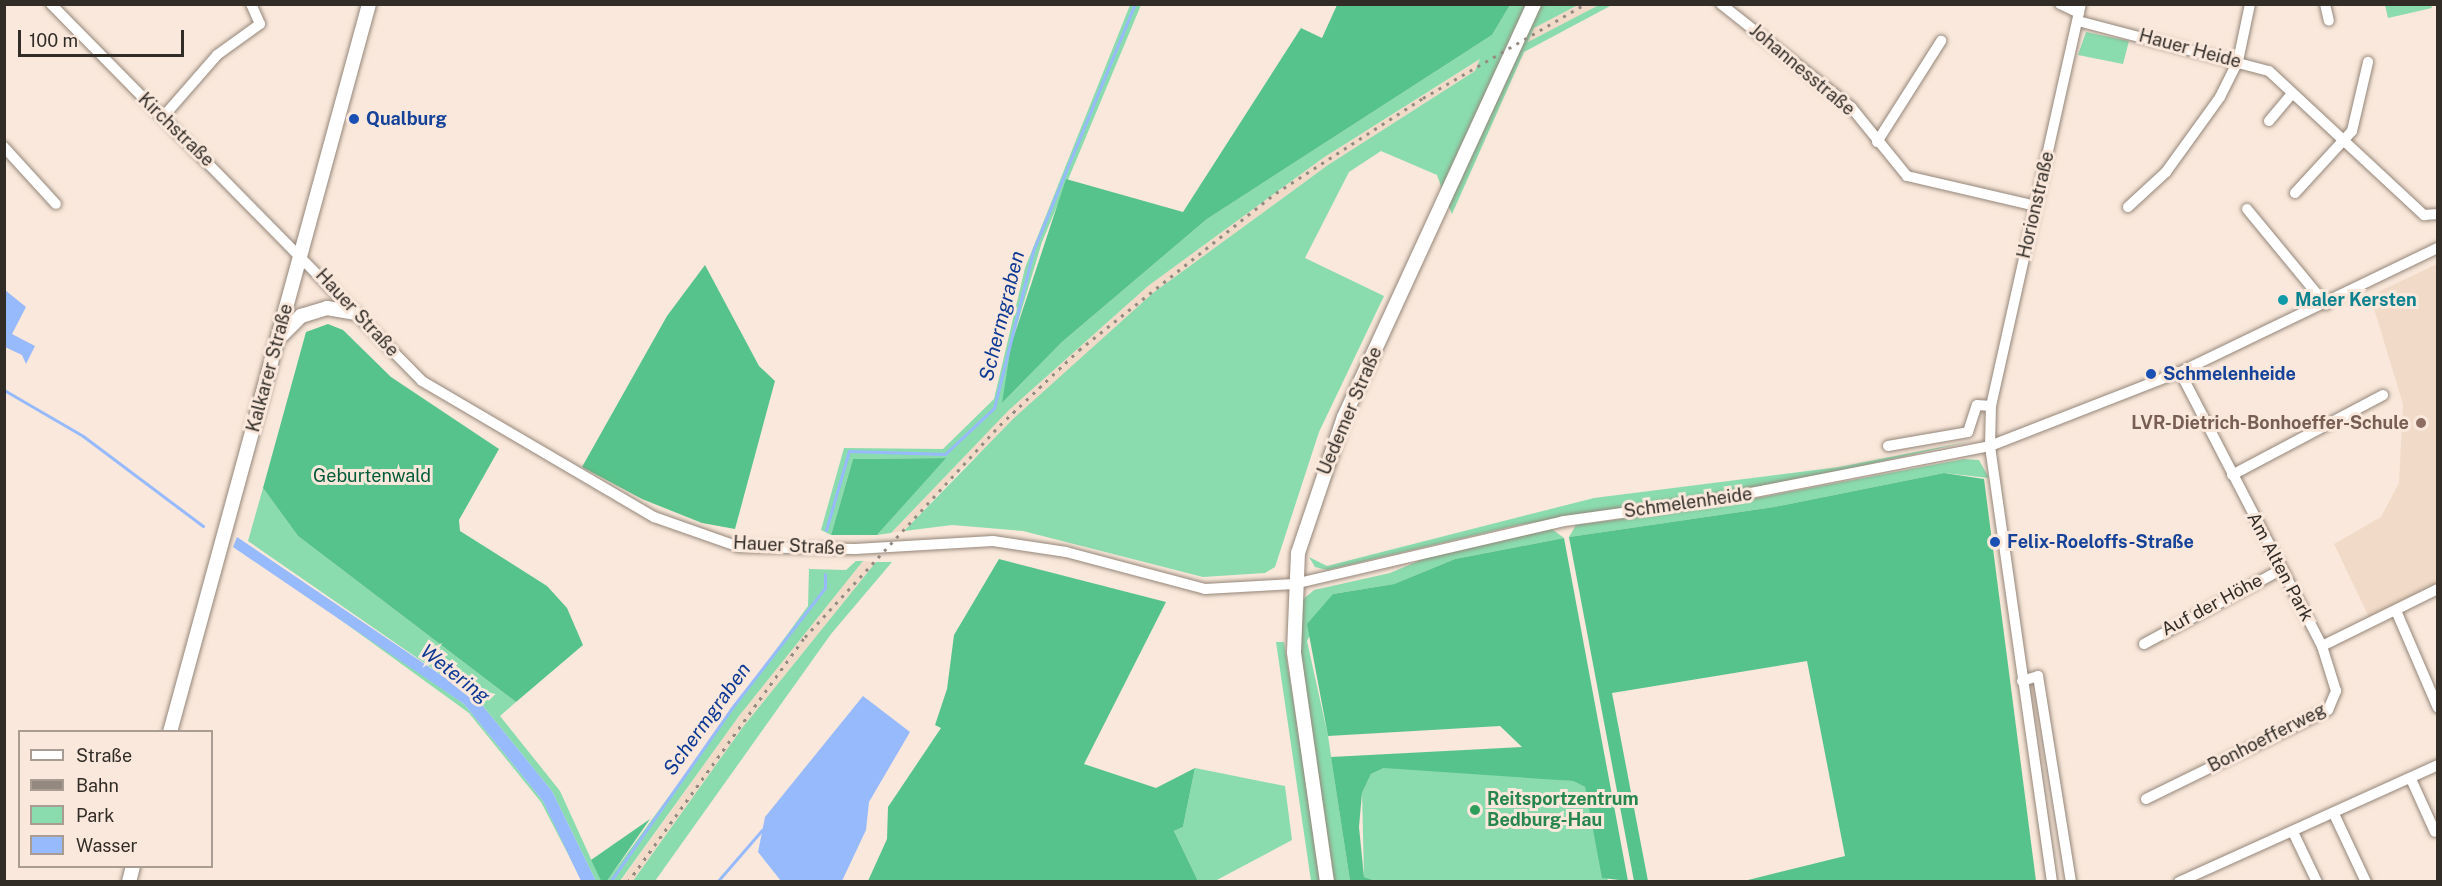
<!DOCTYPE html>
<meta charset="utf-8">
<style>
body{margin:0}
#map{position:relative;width:2442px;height:886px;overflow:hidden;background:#f9e8db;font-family:"Public Sans",sans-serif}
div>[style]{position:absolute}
.built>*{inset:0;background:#f1dac7}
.green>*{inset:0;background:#8adcaf}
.forest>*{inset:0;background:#57c38c}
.water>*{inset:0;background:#97bafd}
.stream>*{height:3px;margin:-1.5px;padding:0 1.5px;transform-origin:1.5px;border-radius:1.5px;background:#97bafd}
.roads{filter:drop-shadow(0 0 2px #958679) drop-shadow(0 0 2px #958679)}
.minor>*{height:10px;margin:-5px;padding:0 5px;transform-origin:5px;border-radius:5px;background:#fff}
.major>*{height:14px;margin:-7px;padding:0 7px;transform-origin:7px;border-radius:7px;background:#fff}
.rail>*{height:3px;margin-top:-1.5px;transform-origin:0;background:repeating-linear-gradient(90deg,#948980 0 3px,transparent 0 9px)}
.dots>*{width:16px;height:16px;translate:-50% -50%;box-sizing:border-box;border:3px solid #f9e8db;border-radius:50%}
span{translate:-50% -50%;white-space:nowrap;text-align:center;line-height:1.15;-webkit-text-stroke:6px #f9e8db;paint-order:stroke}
.street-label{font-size:18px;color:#322c27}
.transit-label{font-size:18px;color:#164399;font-weight:700}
.left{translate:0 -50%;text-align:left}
.culture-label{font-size:18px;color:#0d838f;font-weight:700}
.education-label{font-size:18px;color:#785e54;font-weight:700}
.right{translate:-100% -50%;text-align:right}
.park-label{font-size:18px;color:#015b38}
.leisure-label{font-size:18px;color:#27864d;font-weight:700}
.water-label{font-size:20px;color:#0d3995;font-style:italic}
.frame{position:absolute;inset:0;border:6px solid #322c27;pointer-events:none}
.legend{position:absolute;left:18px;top:730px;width:195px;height:138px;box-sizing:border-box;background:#f9e8db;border:2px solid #a99d93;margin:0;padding:8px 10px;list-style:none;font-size:18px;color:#322c27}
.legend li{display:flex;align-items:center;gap:12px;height:30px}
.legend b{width:30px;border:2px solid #a99d93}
.scale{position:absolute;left:18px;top:30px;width:166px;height:27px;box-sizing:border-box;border:3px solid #322c27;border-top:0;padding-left:8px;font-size:18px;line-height:21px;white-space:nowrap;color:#322c27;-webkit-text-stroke:4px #f9e8db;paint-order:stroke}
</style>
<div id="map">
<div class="built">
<i style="clip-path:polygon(1578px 5px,1599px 5px,1528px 43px,1534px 28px)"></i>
<i style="clip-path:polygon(1481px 59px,1475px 71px,1328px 165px,1153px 293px,957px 474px,904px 531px,891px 533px,1008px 411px,1148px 286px,1323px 158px)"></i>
<i style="clip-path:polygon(2437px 264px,2437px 584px,2370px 619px,2334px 544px,2381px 517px,2399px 483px,2403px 404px,2372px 302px,2381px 298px,2378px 292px)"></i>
<i style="clip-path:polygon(863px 561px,876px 562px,743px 727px,633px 881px,620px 882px,739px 716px)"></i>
</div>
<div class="green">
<i style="clip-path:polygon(1130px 5px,1141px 5px,1042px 242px,1011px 345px,1003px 402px,1062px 342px,1207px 219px,1492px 35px,1510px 5px,1529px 5px,1442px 189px,1437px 175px,1381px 151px,1349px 172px,1305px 258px,1384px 296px,1319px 432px,1275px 567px,1265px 573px,1203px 577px,1023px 531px,952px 525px,904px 531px,1014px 418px,1153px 293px,1328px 165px,1475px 71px,1480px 59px,1323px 158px,1148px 286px,1008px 411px,891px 533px,877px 535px,945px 458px,853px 459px,831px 535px,821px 530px,844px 448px,943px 449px,994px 399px,1025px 268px)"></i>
<i style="clip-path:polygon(1541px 5px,1578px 5px,1534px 28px,1528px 42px,1599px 5px,1612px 5px,1524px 52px,1452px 214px,1447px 202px)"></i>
<i style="clip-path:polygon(2385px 5px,2431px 5px,2432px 8px,2388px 18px)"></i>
<i style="clip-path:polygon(2086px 32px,2129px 41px,2123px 64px,2078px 55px)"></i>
<i style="clip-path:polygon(1972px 441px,1799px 480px,1518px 525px,1327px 570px,1315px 567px,1309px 557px,1327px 566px,1594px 498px,1839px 467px)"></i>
<i style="clip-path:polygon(1964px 459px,1979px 460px,1989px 478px,1944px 473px,1774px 507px,1569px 537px,1576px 525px,1704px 508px)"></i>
<i style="clip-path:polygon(263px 488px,298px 536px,516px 702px,500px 716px,560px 791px,601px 881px,596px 881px,552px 791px,478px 700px,248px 541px)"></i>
<i style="clip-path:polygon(1552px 529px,1564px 538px,1455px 559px,1394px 584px,1333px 594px,1307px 641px,1328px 736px,1350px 881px,1334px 881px,1299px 642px,1300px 602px,1314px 590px,1390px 573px,1428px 557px)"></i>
<i style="clip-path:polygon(243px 549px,464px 704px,543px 801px,582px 881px,541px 802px,469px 713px)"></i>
<i style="clip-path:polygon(856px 561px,863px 561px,739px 716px,620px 881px,607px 881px,808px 606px,809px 569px,846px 570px)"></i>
<i style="clip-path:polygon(876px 562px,892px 562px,831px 634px,655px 881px,633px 881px,743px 727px)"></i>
<i style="clip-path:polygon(1276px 642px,1284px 642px,1322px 881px,1311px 881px)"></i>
<i style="clip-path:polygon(1195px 768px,1285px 786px,1292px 840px,1215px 881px,1198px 881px,1174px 831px,1183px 827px)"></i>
<i style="clip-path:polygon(1384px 768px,1444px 768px,1573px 781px,1585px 787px,1608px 881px,1376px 881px,1364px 877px,1362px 793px,1371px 774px)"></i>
</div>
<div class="forest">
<i style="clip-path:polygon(1337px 5px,1510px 5px,1492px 35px,1207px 219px,1062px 342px,1002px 403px,1011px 345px,1066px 179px,1183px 212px,1301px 28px,1322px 38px)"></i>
<i style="clip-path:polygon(705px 265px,759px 366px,775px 381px,735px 529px,702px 523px,642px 499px,582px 467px,667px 316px)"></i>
<i style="clip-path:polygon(328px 324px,343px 330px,391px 377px,499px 449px,459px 520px,460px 531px,547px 586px,567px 608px,583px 645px,516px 702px,298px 536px,263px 488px,306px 332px)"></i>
<i style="clip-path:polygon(946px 458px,877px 535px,831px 535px,853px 459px)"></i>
<i style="clip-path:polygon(1944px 473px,1984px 479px,2036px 881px,1744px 881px,1845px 856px,1807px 661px,1612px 693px,1648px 881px,1634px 881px,1569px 537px,1774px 507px)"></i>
<i style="clip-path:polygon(1564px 538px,1628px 881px,1602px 878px,1585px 787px,1573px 781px,1384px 768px,1371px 774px,1362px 793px,1359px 827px,1364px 877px,1376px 881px,1350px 881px,1331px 757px,1522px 747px,1500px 726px,1328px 736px,1307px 624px,1333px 594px,1394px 584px,1455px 559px)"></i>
<i style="clip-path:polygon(999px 559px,1166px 602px,1084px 764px,1156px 788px,1195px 768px,1183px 827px,1174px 831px,1198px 881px,868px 881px,887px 839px,888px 807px,941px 728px,935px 725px,947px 689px,954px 635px)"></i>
<i style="clip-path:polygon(650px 819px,607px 881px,601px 881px,591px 860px)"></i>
</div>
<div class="water">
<i style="clip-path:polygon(5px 290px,26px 307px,12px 334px,35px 346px,26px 364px,22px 355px,5px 347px)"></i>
<i style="clip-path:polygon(237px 537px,478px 700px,552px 791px,596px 881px,581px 881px,543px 801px,464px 704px,233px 547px)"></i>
<i style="clip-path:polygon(863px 696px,910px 732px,869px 802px,866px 830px,842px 881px,781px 881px,758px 852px,765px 817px)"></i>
</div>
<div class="stream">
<i style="left:4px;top:390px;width:91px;rotate:30.2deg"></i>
<i style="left:83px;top:436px;width:150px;rotate:36.9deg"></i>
<i style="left:826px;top:530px;width:82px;rotate:-73.8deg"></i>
<i style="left:849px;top:451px;width:96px;rotate:1.8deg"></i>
<i style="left:945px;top:454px;width:67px;rotate:-43.2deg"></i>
<i style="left:994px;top:408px;width:162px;rotate:-76deg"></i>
<i style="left:1033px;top:251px;width:267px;rotate:-67.6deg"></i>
<i style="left:610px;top:882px;width:211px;rotate:-55deg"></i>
<i style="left:731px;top:709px;width:153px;rotate:-52.2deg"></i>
<i style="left:825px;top:588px;width:14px;rotate:-90deg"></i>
<i style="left:717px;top:882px;width:69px;rotate:-49.1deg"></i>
</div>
<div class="roads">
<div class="minor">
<i style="left:51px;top:4px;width:529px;rotate:45.46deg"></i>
<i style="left:422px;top:381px;width:269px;rotate:30.4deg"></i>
<i style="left:654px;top:517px;width:90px;rotate:19.4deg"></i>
<i style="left:739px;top:547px;width:116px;rotate:1deg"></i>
<i style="left:855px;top:549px;width:138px;rotate:-3.3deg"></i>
<i style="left:993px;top:541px;width:74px;rotate:8.6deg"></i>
<i style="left:1066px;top:552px;width:144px;rotate:14.9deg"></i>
<i style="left:1205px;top:589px;width:89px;rotate:-3.2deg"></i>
<i style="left:1294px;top:584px;width:277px;rotate:-13.1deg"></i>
<i style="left:1564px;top:521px;width:152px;rotate:-7.9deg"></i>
<i style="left:1715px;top:500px;width:280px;rotate:-11.1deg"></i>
<i style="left:1990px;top:446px;width:204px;rotate:-21.3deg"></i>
<i style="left:2180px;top:372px;width:286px;rotate:-25.7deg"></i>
<i style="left:1721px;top:4px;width:166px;rotate:38.4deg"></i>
<i style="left:1851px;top:107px;width:89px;rotate:50.9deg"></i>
<i style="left:1907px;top:176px;width:132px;rotate:13.1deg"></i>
<i style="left:2060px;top:4px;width:21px;rotate:25deg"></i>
<i style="left:2325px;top:4px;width:17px;rotate:77deg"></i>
<i style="left:2078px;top:21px;width:197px;rotate:14.7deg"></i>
<i style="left:2269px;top:71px;width:212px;rotate:42.9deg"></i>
<i style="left:2424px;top:215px;width:14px;rotate:-4deg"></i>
<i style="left:163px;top:117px;width:82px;rotate:-48.9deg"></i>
<i style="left:217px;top:55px;width:53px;rotate:-35.8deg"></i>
<i style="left:260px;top:24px;width:22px;rotate:-114deg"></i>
<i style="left:2269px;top:121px;width:34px;rotate:-50deg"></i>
<i style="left:1877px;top:142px;width:120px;rotate:-57.6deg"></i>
<i style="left:4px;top:147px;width:77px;rotate:47.6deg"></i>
<i style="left:2295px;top:193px;width:84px;rotate:-47.4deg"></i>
<i style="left:2352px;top:131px;width:71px;rotate:-76.9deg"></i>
<i style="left:2128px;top:207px;width:52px;rotate:-42.6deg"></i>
<i style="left:2166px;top:172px;width:92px;rotate:-54.2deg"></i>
<i style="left:2220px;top:97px;width:40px;rotate:-63.4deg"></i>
<i style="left:2238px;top:61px;width:58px;rotate:-78.1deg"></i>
<i style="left:2247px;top:209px;width:124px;rotate:50.5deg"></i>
<i style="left:2180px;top:372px;width:309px;rotate:62.6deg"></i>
<i style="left:2322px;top:646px;width:129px;rotate:-26.2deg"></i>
<i style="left:1888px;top:446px;width:81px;rotate:-9.9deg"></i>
<i style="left:1968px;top:432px;width:28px;rotate:-72deg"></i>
<i style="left:1977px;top:405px;width:14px;rotate:4deg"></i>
<i style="left:2232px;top:475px;width:171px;rotate:-27.9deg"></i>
<i style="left:2397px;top:613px;width:103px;rotate:66.7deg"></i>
<i style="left:2144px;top:644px;width:157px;rotate:-28.5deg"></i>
<i style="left:2022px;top:681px;width:17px;rotate:-17deg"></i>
<i style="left:2038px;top:676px;width:209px;rotate:80.9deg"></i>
<i style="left:2411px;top:779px;width:58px;rotate:65.6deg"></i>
<i style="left:2146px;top:799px;width:203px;rotate:-26.1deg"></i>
<i style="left:2328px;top:710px;width:21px;rotate:-67deg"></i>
<i style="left:2336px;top:691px;width:47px;rotate:-107.3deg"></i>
<i style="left:2334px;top:814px;width:75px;rotate:64.8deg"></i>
<i style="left:2293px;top:832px;width:55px;rotate:64.4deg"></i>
<i style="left:2052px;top:882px;width:440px;rotate:-98.1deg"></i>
<i style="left:1990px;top:446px;width:40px;rotate:-88.6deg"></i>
<i style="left:1991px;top:406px;width:412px;rotate:-77.4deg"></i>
<i style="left:2179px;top:882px;width:284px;rotate:-24.3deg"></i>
</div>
<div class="major">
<i style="left:280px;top:337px;width:30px;rotate:-45deg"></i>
<i style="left:301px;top:316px;width:27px;rotate:-17deg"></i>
<i style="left:327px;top:308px;width:28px;rotate:10deg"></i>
<i style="left:170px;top:732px;width:755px;rotate:-74.71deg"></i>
<i style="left:129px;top:882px;width:16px;rotate:-76deg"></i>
<i style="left:1327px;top:882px;width:232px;rotate:-98.2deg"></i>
<i style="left:1294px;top:652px;width:99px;rotate:-87.7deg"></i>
<i style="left:1298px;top:553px;width:144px;rotate:-71.3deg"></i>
<i style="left:1344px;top:417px;width:455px;rotate:-65.3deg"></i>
</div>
</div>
<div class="rail">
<i style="left:628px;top:882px;width:302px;rotate:-54.2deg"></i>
<i style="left:805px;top:637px;width:288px;rotate:-47.4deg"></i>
<i style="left:1000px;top:425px;width:109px;rotate:-43.5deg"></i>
<i style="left:1079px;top:350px;width:252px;rotate:-38.6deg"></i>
<i style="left:1276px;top:193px;width:175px;rotate:-32.9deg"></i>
<i style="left:1423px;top:98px;width:187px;rotate:-30.1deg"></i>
</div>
<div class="dots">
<i style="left:354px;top:119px;background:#1a4fb4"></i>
<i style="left:2283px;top:300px;background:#0f9aa8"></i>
<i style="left:2151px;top:374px;background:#1a4fb4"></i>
<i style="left:2421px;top:423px;background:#8d6e63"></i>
<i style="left:1995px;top:542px;background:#1a4fb4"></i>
<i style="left:1475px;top:810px;background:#2e9e5b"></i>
</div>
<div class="street-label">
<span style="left:2190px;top:49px;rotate:15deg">Hauer Heide</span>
<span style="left:1802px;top:70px;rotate:40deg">Johannesstraße</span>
<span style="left:176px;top:130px;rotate:44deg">Kirchstraße</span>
<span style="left:2036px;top:205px;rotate:-77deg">Horionstraße</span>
<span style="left:357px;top:313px;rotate:47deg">Hauer Straße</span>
<span style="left:270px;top:368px;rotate:-75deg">Kalkarer Straße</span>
<span style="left:1350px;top:411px;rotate:-67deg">Uedemer Straße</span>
<span style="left:1688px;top:503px;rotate:-8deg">Schmelenheide</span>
<span style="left:789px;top:546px;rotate:3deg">Hauer Straße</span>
<span style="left:2280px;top:567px;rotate:62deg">Am Alten Park</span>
<span style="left:2212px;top:605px;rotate:-28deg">Auf der Höhe</span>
<span style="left:2267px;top:738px;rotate:-27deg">Bonhoefferweg</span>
</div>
<div class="transit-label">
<span class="left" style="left:366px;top:119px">Qualburg</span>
<span class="left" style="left:2163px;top:374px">Schmelenheide</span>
<span class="left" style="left:2007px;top:542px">Felix-Roeloffs-Straße</span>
</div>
<div class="culture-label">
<span class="left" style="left:2295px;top:300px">Maler Kersten</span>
</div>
<div class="education-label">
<span class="right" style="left:2409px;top:423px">LVR-Dietrich-Bonhoeffer-Schule</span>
</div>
<div class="park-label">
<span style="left:372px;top:476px">Geburtenwald</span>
</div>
<div class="leisure-label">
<span class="left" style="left:1487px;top:810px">Reitsportzentrum<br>Bedburg-Hau</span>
</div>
<div class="water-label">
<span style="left:1002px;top:316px;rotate:-76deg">Schermgraben</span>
<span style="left:455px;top:674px;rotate:38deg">Wetering</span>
<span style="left:707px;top:719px;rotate:-54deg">Schermgraben</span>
</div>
<div class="frame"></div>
<ul class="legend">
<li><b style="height:8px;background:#fff"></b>Straße</li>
<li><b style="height:8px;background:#948980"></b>Bahn</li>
<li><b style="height:16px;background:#8adcaf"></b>Park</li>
<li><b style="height:16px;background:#97bafd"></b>Wasser</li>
</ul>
<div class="scale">100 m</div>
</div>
